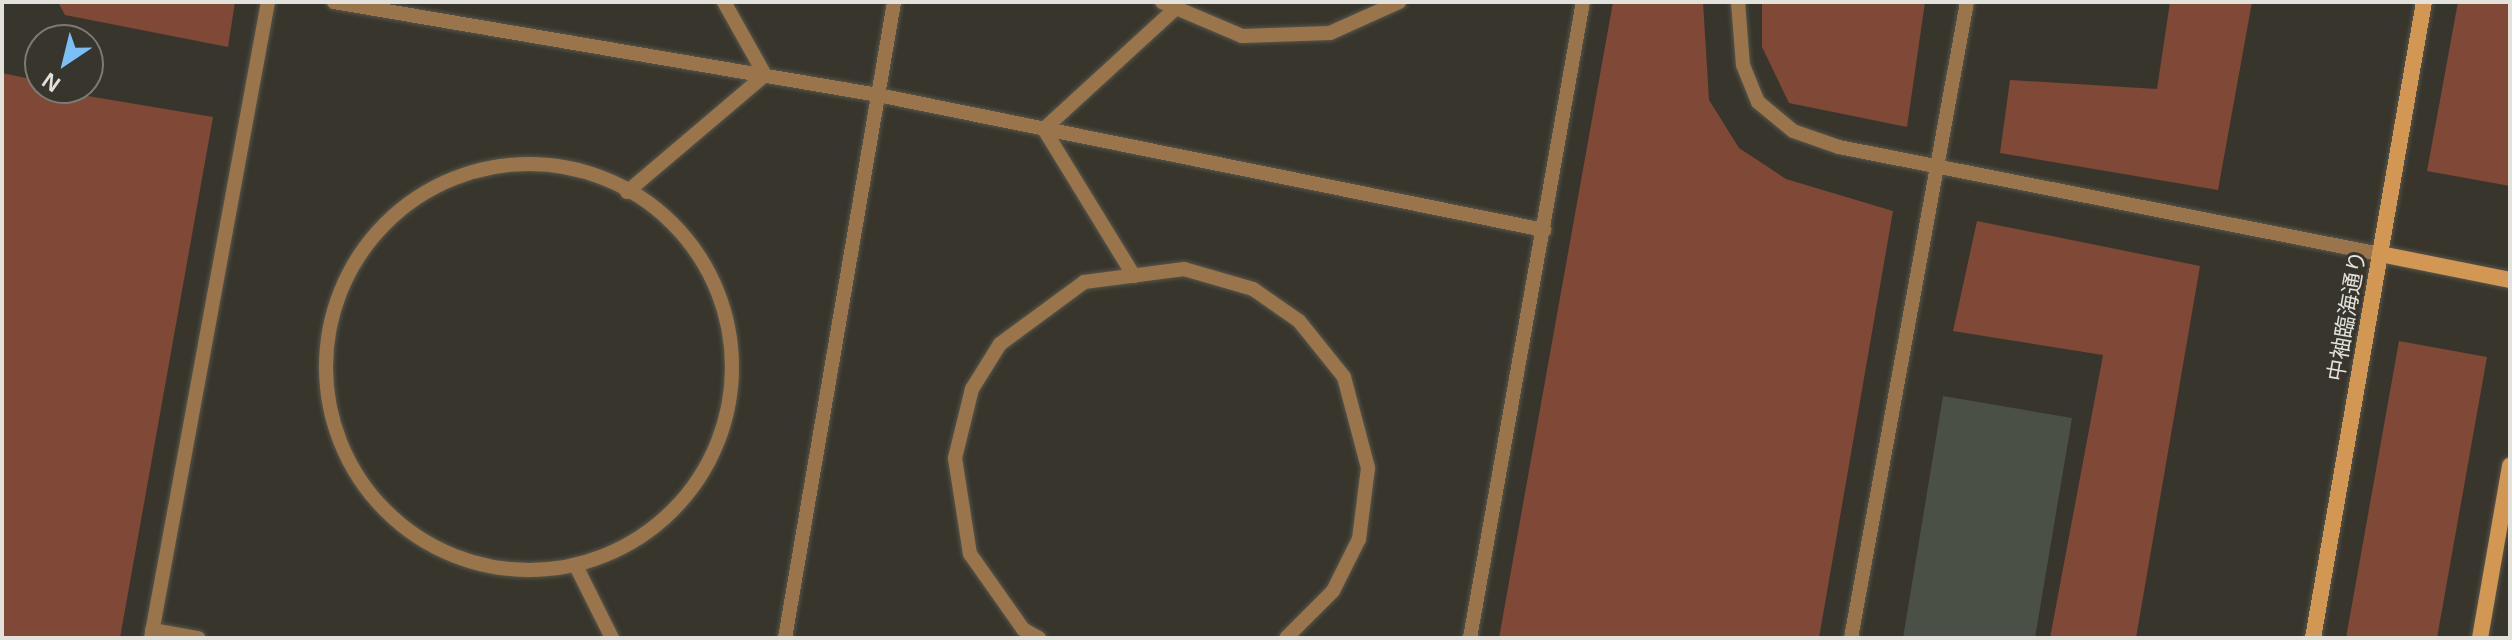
<!DOCTYPE html>
<meta charset="utf-8">
<style>
body{margin:0}
#map{position:relative;width:2512px;height:640px;overflow:hidden;background:#38362c;font-family:Arial,"Noto Sans JP",sans-serif}
div>[style]{position:absolute}
.green>*{inset:0;background:#7f4837}
.building>*{inset:0;background:#4b5046}
.roads{filter:drop-shadow(0 0 2px #57554c) drop-shadow(0 0 2px #57554c)}
.lane>*{height:14px;margin:-7px;padding:0 7px;transform-origin:7px;border-radius:7px;background:#9a754c}
.lane>.ring{margin:-7px;padding:0;box-sizing:content-box;background:none;border:14px solid #9a754c;border-radius:50%}
.secondary>*{height:16px;margin:-8px;padding:0 8px;transform-origin:8px;border-radius:8px;background:#d39754}
span{translate:-50% -50%;white-space:nowrap;text-align:center;line-height:1.15;-webkit-text-stroke:6px #38362c;paint-order:stroke}
.street-label{font-size:22px;color:#e2e1db}
.frame{position:absolute;inset:0;border:4px solid #e2e1db;pointer-events:none}
.north{position:absolute;left:24px;top:24px;width:80px;height:80px;box-sizing:border-box;background:#38362c;border:2px solid #7c7a72;border-radius:50%;rotate:215deg;font-size:22px;font-weight:700;line-height:32px;text-align:center;color:#e2e1db}
.north::after{content:'';display:block;margin:auto;width:28px;height:36px;background:#79bff8;clip-path:polygon(50% 0,100% 100%,50% 72%,0 100%)}
</style>
<div id="map">
<div class="green">
<i style="clip-path:polygon(58px 2px,235px 2px,228px 47px,65px 15px)"></i>
<i style="clip-path:polygon(1613px 2px,1703px 2px,1709px 100px,1739px 148px,1786px 179px,1893px 211px,1819px 638px,1499px 638px)"></i>
<i style="clip-path:polygon(1762px 2px,1925px 2px,1907px 127px,1789px 103px,1762px 47px)"></i>
<i style="clip-path:polygon(2170px 2px,2252px 2px,2218px 190px,2000px 153px,2010px 80px,2157px 89px)"></i>
<i style="clip-path:polygon(2458px 2px,2510px 2px,2510px 186px,2427px 171px)"></i>
<i style="clip-path:polygon(2px 73px,40px 81px,40px 88px,213px 117px,120px 638px,2px 638px)"></i>
<i style="clip-path:polygon(1977px 221px,2200px 266px,2136px 638px,2050px 638px,2103px 355px,1953px 331px)"></i>
<i style="clip-path:polygon(2399px 341px,2487px 357px,2437px 638px,2346px 638px)"></i>
</div>
<div class="building">
<i style="clip-path:polygon(1943px 396px,2072px 418px,2035px 638px,1903px 638px)"></i>
</div>
<div class="roads">
<div class="lane">
<i style="left:334px;top:2px;width:552px;rotate:9.7deg"></i>
<i style="left:878px;top:95px;width:680px;rotate:11.46deg"></i>
<i style="left:1162px;top:2px;width:87px;rotate:23deg"></i>
<i style="left:1242px;top:36px;width:88px;rotate:-2deg"></i>
<i style="left:1330px;top:33px;width:76px;rotate:-24.2deg"></i>
<i style="left:1738px;top:2px;width:63px;rotate:85.5deg"></i>
<i style="left:1743px;top:65px;width:40px;rotate:68deg"></i>
<i style="left:1758px;top:102px;width:45px;rotate:39.6deg"></i>
<i style="left:1793px;top:131px;width:49px;rotate:19.2deg"></i>
<i style="left:1839px;top:147px;width:551px;rotate:11.19deg"></i>
<i class="ring" style="left:326px;top:164px;width:392px;height:392px"></i>
<i style="left:627px;top:192px;width:181px;rotate:-40.3deg"></i>
<i style="left:765px;top:75px;width:84px;rotate:-119.3deg"></i>
<i style="left:1134px;top:276px;width:172px;rotate:-121.5deg"></i>
<i style="left:1044px;top:129px;width:175px;rotate:-42.5deg"></i>
<i style="left:576px;top:566px;width:80px;rotate:63.4deg"></i>
<i style="left:152px;top:630px;width:47px;rotate:9.9deg"></i>
<i style="left:151px;top:638px;width:647px;rotate:-79.58deg"></i>
<i style="left:785px;top:638px;width:645px;rotate:-80.27deg"></i>
<i style="left:1039px;top:638px;width:18px;rotate:-151deg"></i>
<i style="left:1023px;top:629px;width:92px;rotate:-125.2deg"></i>
<i style="left:970px;top:554px;width:97px;rotate:-98.9deg"></i>
<i style="left:955px;top:458px;width:71px;rotate:-76.2deg"></i>
<i style="left:972px;top:389px;width:53px;rotate:-58.1deg"></i>
<i style="left:1000px;top:344px;width:104px;rotate:-36.4deg"></i>
<i style="left:1084px;top:282px;width:101px;rotate:-7.4deg"></i>
<i style="left:1184px;top:269px;width:72px;rotate:16.2deg"></i>
<i style="left:1253px;top:289px;width:56px;rotate:34.8deg"></i>
<i style="left:1299px;top:321px;width:72px;rotate:51.2deg"></i>
<i style="left:1344px;top:377px;width:94px;rotate:75.2deg"></i>
<i style="left:1368px;top:468px;width:72px;rotate:97.2deg"></i>
<i style="left:1359px;top:539px;width:58px;rotate:116.6deg"></i>
<i style="left:1333px;top:591px;width:66px;rotate:135deg"></i>
<i style="left:1470px;top:638px;width:646px;rotate:-79.93deg"></i>
<i style="left:1851px;top:638px;width:646px;rotate:-79.66deg"></i>
</div>
<div class="secondary">
<i style="left:2380px;top:254px;width:133px;rotate:11.3deg"></i>
<i style="left:2313px;top:638px;width:646px;rotate:-80.1deg"></i>
<i style="left:2480px;top:638px;width:175px;rotate:-80.1deg"></i>
</div>
</div>
<div class="street-label">
<span style="left:2347px;top:316px;rotate:-80deg">中袖臨海通り</span>
</div>
<div class="frame"></div>
<div class="north">N</div>
</div>
